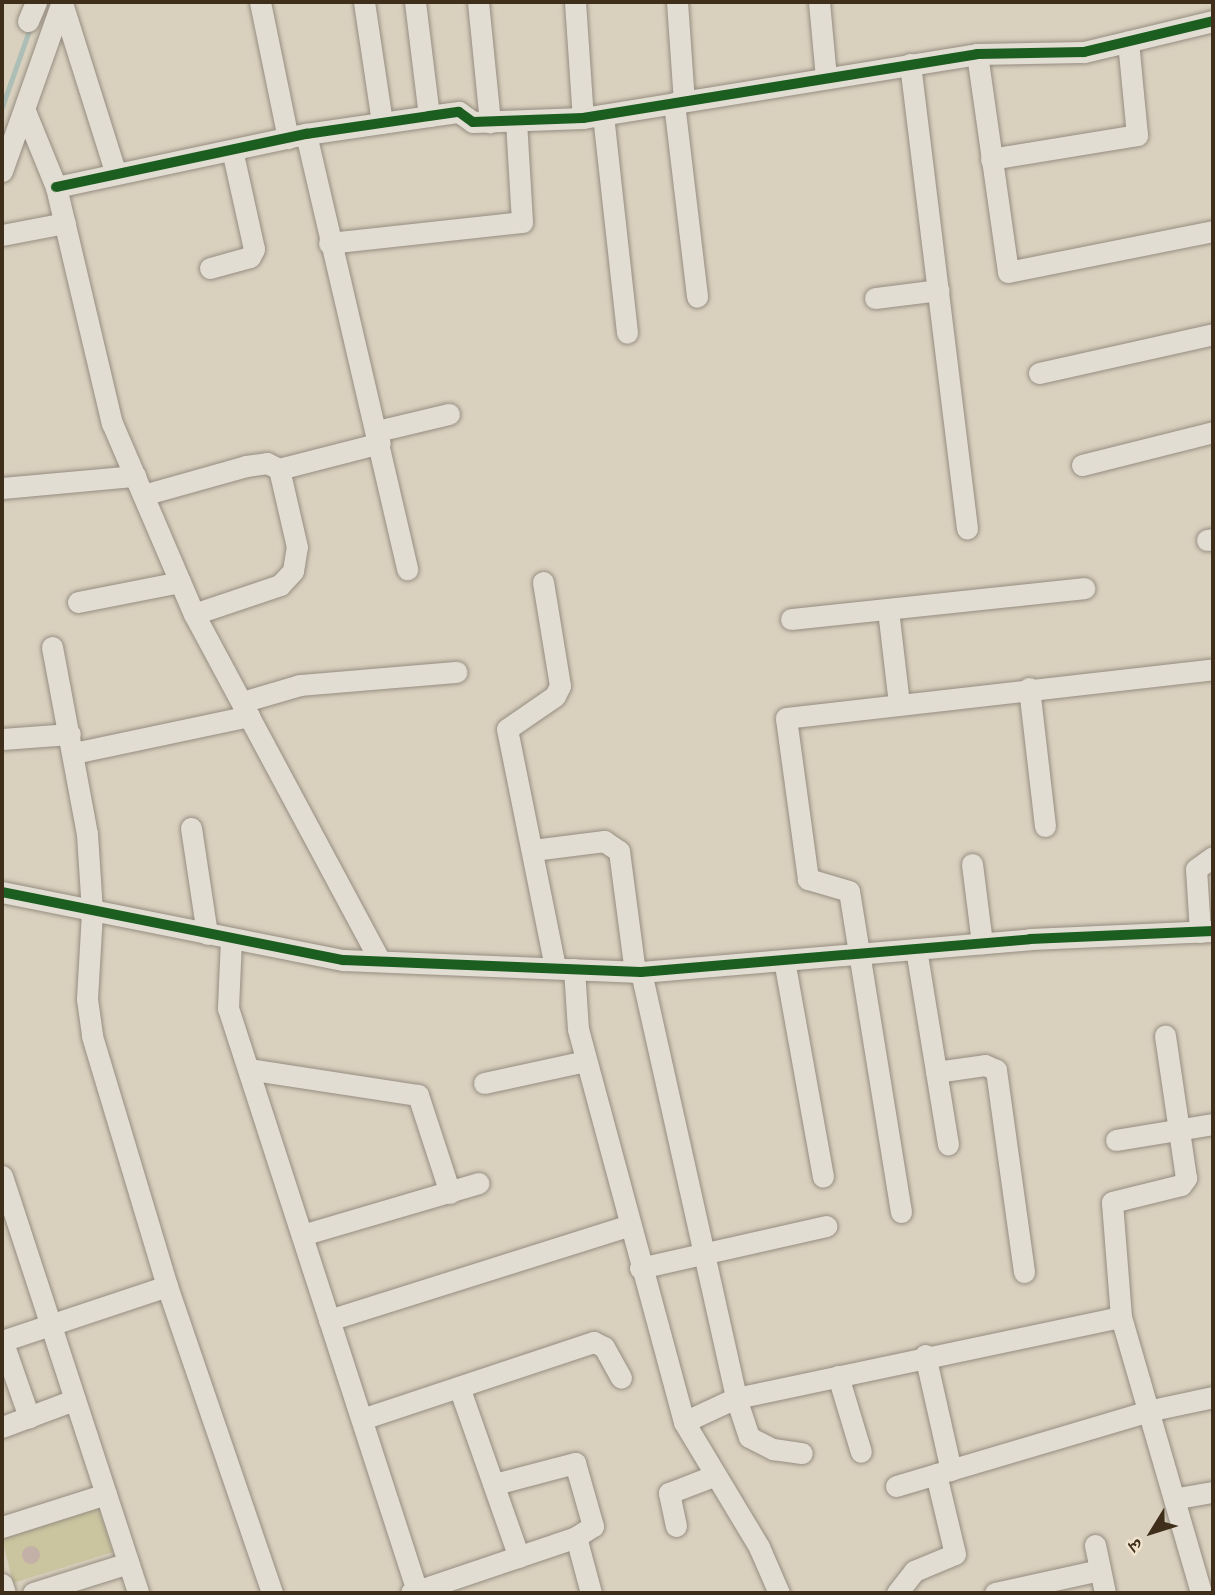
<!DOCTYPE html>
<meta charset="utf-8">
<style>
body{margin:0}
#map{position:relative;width:1215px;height:1595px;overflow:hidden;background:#dad0be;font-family:"Libre Bodoni","Noto Serif Devanagari",serif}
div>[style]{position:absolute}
.green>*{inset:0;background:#cac49f}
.stream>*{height:4.5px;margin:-2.25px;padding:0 2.25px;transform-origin:2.25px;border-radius:2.25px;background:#acbeb6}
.building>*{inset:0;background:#c3b0a6}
.round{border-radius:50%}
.roads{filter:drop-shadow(0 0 2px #958d80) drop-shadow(0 0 2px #958d80)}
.minor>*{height:21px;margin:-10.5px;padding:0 10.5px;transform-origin:10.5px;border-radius:10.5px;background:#e2ddd3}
.cycleway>*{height:10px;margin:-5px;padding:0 5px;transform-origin:5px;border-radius:5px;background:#1b5e20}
span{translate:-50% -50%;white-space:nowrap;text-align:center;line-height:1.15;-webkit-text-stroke:5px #efe3cc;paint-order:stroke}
.frame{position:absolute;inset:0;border:4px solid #3f2f1a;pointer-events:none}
.north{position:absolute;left:1117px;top:1497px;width:70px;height:70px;-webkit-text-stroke:5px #efe3cc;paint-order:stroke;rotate:232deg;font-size:19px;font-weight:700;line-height:28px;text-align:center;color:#3f2f1a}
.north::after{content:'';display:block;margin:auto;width:24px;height:32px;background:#3f2f1a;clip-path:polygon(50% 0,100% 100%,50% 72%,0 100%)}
</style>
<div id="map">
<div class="green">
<i style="clip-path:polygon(99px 1508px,113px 1552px,13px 1583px,2px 1538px)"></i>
</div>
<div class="stream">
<i style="left:2px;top:107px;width:84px;rotate:-70.5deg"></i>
</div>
<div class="building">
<i class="round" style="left:22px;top:1546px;width:18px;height:18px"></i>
</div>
<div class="roads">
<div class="minor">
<i style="left:260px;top:2px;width:139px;rotate:78.4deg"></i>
<i style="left:364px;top:2px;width:122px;rotate:81.5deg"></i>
<i style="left:415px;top:2px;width:115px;rotate:83deg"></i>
<i style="left:478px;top:2px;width:121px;rotate:84.3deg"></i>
<i style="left:575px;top:2px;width:116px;rotate:86.1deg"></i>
<i style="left:677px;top:2px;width:99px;rotate:86deg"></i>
<i style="left:819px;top:2px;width:76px;rotate:84.7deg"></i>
<i style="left:62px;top:3px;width:179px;rotate:72.5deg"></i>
<i style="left:28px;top:21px;width:21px;rotate:-67deg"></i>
<i style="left:977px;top:54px;width:220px;rotate:81.9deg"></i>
<i style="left:1008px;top:272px;width:209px;rotate:-11.3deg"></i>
<i style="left:910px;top:64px;width:468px;rotate:83deg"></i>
<i style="left:674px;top:103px;width:195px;rotate:83.2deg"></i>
<i style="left:25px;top:111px;width:82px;rotate:67.8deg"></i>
<i style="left:56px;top:187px;width:243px;rotate:76.7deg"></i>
<i style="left:112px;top:423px;width:208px;rotate:66.8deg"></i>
<i style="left:194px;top:614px;width:391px;rotate:61.8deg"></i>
<i style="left:603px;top:115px;width:219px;rotate:83.7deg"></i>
<i style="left:306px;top:134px;width:447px;rotate:76.9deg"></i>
<i style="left:991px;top:159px;width:148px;rotate:-9.3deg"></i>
<i style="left:1137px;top:135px;width:94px;rotate:-95.5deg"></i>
<i style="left:2px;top:171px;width:179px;rotate:-70.5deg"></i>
<i style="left:56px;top:187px;width:256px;rotate:-12deg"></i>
<i style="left:306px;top:134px;width:124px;rotate:-8.3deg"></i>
<i style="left:429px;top:116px;width:30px;rotate:-8deg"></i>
<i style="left:459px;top:112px;width:17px;rotate:36deg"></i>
<i style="left:473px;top:122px;width:110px;rotate:-2.1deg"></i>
<i style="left:583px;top:118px;width:399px;rotate:-9.2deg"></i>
<i style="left:977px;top:54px;width:107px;rotate:-1.1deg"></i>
<i style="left:1084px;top:52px;width:133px;rotate:-13.5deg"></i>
<i style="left:2px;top:235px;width:64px;rotate:-10.8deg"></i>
<i style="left:329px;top:243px;width:194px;rotate:-6.2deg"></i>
<i style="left:522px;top:222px;width:100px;rotate:-93.4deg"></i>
<i style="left:210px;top:268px;width:41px;rotate:-15.4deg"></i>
<i style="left:250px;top:257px;width:9px;rotate:-63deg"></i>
<i style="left:254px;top:249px;width:101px;rotate:-102.5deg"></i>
<i style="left:875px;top:298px;width:64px;rotate:-7.1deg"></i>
<i style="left:1039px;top:373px;width:178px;rotate:-12.6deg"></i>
<i style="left:377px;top:431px;width:74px;rotate:-13.3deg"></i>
<i style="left:1082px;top:465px;width:135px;rotate:-14.1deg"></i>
<i style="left:2px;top:488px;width:134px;rotate:-5.2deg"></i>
<i style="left:143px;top:495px;width:107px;rotate:-15.7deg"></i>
<i style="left:246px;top:466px;width:21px;rotate:-8deg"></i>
<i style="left:267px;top:463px;width:13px;rotate:27deg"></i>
<i style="left:1207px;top:540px;width:6px;rotate:-9deg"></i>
<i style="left:543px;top:582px;width:105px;rotate:80.7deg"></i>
<i style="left:560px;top:686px;width:11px;rotate:117deg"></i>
<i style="left:555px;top:696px;width:58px;rotate:145.5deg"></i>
<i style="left:507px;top:729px;width:244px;rotate:78.6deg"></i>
<i style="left:78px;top:602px;width:104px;rotate:-11.1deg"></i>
<i style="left:888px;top:610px;width:95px;rotate:83.3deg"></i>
<i style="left:194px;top:614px;width:91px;rotate:-18.6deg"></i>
<i style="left:280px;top:585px;width:19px;rotate:-47deg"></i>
<i style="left:293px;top:571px;width:24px;rotate:-81deg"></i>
<i style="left:297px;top:547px;width:80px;rotate:-103deg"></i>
<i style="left:279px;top:469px;width:104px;rotate:-14.4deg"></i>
<i style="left:791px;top:619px;width:295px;rotate:-6deg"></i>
<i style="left:52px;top:647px;width:190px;rotate:79.4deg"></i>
<i style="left:87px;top:834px;width:78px;rotate:86.3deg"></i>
<i style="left:92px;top:912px;width:87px;rotate:93.3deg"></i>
<i style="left:87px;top:999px;width:37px;rotate:82deg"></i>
<i style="left:92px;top:1036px;width:261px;rotate:73.3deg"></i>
<i style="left:167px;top:1286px;width:324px;rotate:71.1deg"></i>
<i style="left:1029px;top:688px;width:139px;rotate:83.4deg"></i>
<i style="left:242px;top:702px;width:60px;rotate:-16.3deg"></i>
<i style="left:300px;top:685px;width:157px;rotate:-4.8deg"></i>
<i style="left:2px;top:739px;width:68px;rotate:-4.2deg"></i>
<i style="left:74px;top:753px;width:179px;rotate:-11.9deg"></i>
<i style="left:191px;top:828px;width:107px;rotate:81.4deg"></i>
<i style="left:533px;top:850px;width:72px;rotate:-7.2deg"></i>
<i style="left:604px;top:841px;width:18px;rotate:34deg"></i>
<i style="left:619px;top:851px;width:122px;rotate:82.5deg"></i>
<i style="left:972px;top:864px;width:80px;rotate:82.8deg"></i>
<i style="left:2px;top:892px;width:348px;rotate:11.3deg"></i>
<i style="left:343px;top:960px;width:298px;rotate:2.3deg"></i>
<i style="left:641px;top:972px;width:390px;rotate:-4.8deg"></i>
<i style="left:1030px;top:939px;width:183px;rotate:-2.5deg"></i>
<i style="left:1200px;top:932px;width:63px;rotate:-93.6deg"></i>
<i style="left:1196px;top:869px;width:21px;rotate:-35deg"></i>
<i style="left:231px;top:939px;width:69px;rotate:92.5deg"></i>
<i style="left:228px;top:1008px;width:613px;rotate:72.04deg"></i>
<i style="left:916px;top:949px;width:198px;rotate:80.7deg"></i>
<i style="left:784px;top:960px;width:220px;rotate:79.8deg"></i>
<i style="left:574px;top:969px;width:60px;rotate:86.2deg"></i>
<i style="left:578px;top:1029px;width:407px;rotate:74.9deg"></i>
<i style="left:684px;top:1422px;width:146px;rotate:59deg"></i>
<i style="left:759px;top:1547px;width:50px;rotate:66.5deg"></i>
<i style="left:641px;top:972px;width:436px;rotate:77.4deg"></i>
<i style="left:736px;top:1398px;width:393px;rotate:-11.9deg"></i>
<i style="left:1121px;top:1317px;width:287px;rotate:73.8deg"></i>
<i style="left:248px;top:1069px;width:172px;rotate:8.7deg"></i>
<i style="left:418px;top:1095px;width:103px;rotate:71.9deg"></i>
<i style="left:936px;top:1072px;width:49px;rotate:-8.1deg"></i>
<i style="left:985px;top:1065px;width:12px;rotate:24deg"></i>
<i style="left:996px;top:1070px;width:204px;rotate:82.1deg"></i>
<i style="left:484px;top:1083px;width:104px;rotate:-12.2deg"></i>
<i style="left:1116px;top:1140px;width:98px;rotate:-9.4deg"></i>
<i style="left:2px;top:1176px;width:439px;rotate:71.9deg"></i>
<i style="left:901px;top:1212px;width:325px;rotate:-99.2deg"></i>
<i style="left:849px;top:891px;width:43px;rotate:-163.7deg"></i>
<i style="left:808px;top:879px;width:162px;rotate:-97.8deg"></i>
<i style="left:786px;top:718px;width:430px;rotate:-6.5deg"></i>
<i style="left:302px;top:1235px;width:184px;rotate:-16.4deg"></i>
<i style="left:640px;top:1268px;width:191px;rotate:-12.7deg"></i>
<i style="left:1121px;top:1317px;width:115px;rotate:-94.5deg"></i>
<i style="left:1112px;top:1202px;width:71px;rotate:-13.8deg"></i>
<i style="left:1181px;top:1185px;width:9px;rotate:-54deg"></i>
<i style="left:1186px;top:1178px;width:144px;rotate:-98.4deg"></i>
<i style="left:329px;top:1320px;width:313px;rotate:-17.5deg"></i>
<i style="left:2px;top:1340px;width:82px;rotate:70.7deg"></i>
<i style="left:2px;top:1341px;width:174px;rotate:-18.4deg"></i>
<i style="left:925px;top:1355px;width:118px;rotate:77.3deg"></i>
<i style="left:838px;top:1376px;width:79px;rotate:73.2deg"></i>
<i style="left:459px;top:1387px;width:180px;rotate:70.6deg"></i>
<i style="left:362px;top:1419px;width:244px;rotate:-18.4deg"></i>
<i style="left:594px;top:1342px;width:11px;rotate:27deg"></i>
<i style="left:604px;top:1347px;width:35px;rotate:61deg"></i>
<i style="left:684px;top:1422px;width:57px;rotate:-24.8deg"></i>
<i style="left:736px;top:1398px;width:41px;rotate:71.6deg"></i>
<i style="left:749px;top:1437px;width:27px;rotate:27deg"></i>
<i style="left:773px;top:1449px;width:29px;rotate:8deg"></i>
<i style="left:2px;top:1427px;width:77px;rotate:-20.6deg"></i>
<i style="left:495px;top:1484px;width:83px;rotate:-14.7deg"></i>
<i style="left:575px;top:1463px;width:66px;rotate:74.1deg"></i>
<i style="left:593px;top:1526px;width:20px;rotate:147deg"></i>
<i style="left:576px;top:1537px;width:58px;rotate:75deg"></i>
<i style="left:896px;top:1486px;width:267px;rotate:-16.5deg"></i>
<i style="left:1152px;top:1410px;width:62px;rotate:-12deg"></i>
<i style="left:1178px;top:1498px;width:36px;rotate:-10deg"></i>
<i style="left:676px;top:1526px;width:34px;rotate:-102deg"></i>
<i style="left:669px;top:1493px;width:47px;rotate:-21.1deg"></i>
<i style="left:2px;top:1527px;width:109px;rotate:-17.6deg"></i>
<i style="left:1095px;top:1545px;width:49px;rotate:78.2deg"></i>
<i style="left:2px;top:1584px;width:9px;rotate:72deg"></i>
<i style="left:33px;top:1593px;width:100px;rotate:-17.5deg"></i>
<i style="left:411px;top:1593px;width:174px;rotate:-18.7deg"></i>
<i style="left:897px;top:1593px;width:28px;rotate:-52deg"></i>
<i style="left:914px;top:1571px;width:44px;rotate:-22.5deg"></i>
<i style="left:955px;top:1554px;width:82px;rotate:-103.4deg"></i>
<i style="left:995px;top:1593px;width:107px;rotate:-12.4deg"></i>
</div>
</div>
<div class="cycleway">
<i style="left:56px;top:187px;width:256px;rotate:-12deg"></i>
<i style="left:306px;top:134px;width:124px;rotate:-8.3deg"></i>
<i style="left:429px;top:116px;width:30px;rotate:-8deg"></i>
<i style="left:459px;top:112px;width:17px;rotate:36deg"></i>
<i style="left:473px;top:122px;width:110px;rotate:-2.1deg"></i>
<i style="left:583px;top:118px;width:399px;rotate:-9.2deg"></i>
<i style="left:977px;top:54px;width:107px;rotate:-1.1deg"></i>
<i style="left:1084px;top:52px;width:133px;rotate:-13.5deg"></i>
<i style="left:2px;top:892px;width:348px;rotate:11.3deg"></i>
<i style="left:343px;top:960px;width:298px;rotate:2.3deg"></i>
<i style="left:641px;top:972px;width:390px;rotate:-4.8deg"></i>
<i style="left:1030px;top:939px;width:183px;rotate:-2.5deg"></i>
</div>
<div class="frame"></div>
<div class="north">उ</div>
</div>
